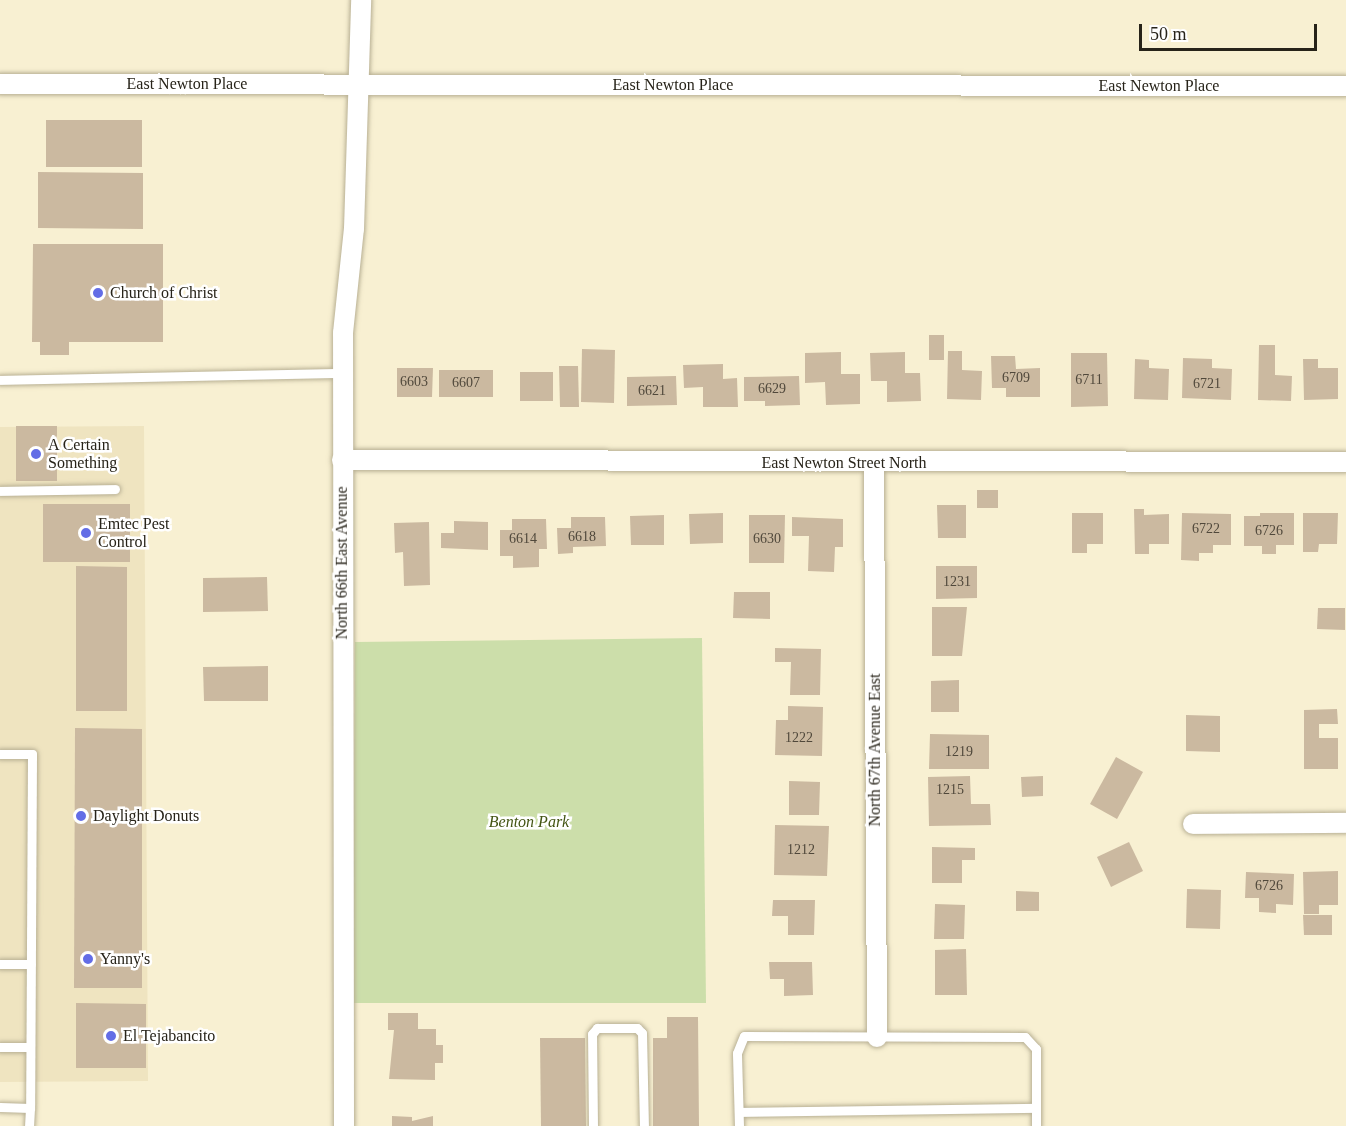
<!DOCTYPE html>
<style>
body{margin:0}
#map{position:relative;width:1346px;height:1126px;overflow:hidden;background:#f8f0d2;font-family:"Times New Roman",serif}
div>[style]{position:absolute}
.built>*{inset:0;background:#efe4c0}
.green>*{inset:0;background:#ccdeaa}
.building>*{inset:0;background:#cbb9a0}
.roads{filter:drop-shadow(0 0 2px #b8b094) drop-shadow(0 0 2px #b8b094)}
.lane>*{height:9px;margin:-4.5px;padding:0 4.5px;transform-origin:4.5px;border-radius:4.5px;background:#fff}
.street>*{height:20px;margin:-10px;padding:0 10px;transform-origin:10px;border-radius:10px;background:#fff}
.dots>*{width:16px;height:16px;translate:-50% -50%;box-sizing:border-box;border:3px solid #fff;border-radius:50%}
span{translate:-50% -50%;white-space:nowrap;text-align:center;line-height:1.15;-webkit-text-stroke:5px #fff;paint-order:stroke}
.number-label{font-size:14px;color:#50483b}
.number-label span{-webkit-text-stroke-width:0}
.street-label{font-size:16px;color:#272319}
.poi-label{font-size:16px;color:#272319}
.left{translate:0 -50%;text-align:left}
.park-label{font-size:16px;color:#445514;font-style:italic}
.scale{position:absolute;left:1139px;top:24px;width:178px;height:27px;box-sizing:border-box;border:3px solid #272319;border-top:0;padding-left:8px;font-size:18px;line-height:21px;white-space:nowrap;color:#272319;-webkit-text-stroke:4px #fff;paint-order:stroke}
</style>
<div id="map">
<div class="built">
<i style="clip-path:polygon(144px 426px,148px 1081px,0 1082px,0 427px)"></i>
</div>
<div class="green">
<i style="clip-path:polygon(702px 638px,706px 1003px,353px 1003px,355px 642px)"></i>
</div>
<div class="building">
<i style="clip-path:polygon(46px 120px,142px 120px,142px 167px,46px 167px)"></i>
<i style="clip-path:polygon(38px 172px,143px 173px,143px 229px,38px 228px)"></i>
<i style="clip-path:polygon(33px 244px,163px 244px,163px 342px,69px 342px,69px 355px,40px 355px,40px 342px,32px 342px)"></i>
<i style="clip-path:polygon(929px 335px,944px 335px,944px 360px,929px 360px)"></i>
<i style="clip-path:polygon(1259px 345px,1275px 345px,1275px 375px,1292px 376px,1291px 401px,1258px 400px)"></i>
<i style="clip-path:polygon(582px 349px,615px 350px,614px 403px,581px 402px)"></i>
<i style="clip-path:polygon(948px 351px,962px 351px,962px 370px,982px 371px,981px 400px,947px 399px)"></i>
<i style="clip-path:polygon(841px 352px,841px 374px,860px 374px,860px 404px,826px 405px,825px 382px,805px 383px,805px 353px)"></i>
<i style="clip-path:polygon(905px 352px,905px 373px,920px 373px,921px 401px,887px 402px,887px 381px,871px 381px,870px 353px)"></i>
<i style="clip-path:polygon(1071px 353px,1107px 353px,1108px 406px,1071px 407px)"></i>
<i style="clip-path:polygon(991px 356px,1015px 356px,1016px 369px,1040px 368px,1040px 397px,1006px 397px,1006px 388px,992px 388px)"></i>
<i style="clip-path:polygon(1183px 358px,1212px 359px,1212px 368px,1232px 369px,1231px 400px,1182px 398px)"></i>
<i style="clip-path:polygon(1135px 359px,1149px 360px,1149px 368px,1169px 369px,1168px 400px,1134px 399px)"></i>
<i style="clip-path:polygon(1303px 359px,1318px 359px,1318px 368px,1338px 368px,1338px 399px,1304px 400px)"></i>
<i style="clip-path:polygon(723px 364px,723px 379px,737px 378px,738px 407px,703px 407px,703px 387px,684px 388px,683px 365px)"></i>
<i style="clip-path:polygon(559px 366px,578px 366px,579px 407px,560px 407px)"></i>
<i style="clip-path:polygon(397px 368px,433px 368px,432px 397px,397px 397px)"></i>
<i style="clip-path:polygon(439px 370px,493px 370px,493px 397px,439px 397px)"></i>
<i style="clip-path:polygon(520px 372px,553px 372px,553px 401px,520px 401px)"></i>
<i style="clip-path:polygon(676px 376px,677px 405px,627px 406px,627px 377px)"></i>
<i style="clip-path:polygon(799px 376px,800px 405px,765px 406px,765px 401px,744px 401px,744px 377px)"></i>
<i style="clip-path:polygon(16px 426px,57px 426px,57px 481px,16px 481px)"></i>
<i style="clip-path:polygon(977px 490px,998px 490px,998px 508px,977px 508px)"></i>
<i style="clip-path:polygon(43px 504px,130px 504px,130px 562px,43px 562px)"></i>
<i style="clip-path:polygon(937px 505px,966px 505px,966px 538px,938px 538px)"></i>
<i style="clip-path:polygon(1134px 509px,1144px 509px,1144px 515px,1169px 514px,1169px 544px,1149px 544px,1149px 554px,1135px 554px)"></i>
<i style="clip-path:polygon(723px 513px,723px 543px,690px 544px,689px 514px)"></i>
<i style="clip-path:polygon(1072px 513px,1103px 513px,1103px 544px,1087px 544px,1087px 553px,1072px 553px)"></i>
<i style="clip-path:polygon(1182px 513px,1231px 514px,1231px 545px,1213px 545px,1213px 553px,1199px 553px,1199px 561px,1181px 560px)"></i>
<i style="clip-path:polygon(1260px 513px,1294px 513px,1294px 545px,1276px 545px,1276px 554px,1262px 554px,1262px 546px,1244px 546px,1244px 516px,1260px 516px)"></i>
<i style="clip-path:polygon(1303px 513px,1338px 513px,1337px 544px,1319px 544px,1318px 552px,1303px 552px)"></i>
<i style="clip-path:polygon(664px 515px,664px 545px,631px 545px,630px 516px)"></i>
<i style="clip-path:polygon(749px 515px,785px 515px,784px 563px,749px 563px)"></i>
<i style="clip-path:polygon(571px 517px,605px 517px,606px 546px,573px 547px,573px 553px,558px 554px,557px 528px,571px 528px)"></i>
<i style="clip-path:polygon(792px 517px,843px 519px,843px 547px,835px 547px,834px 572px,808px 571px,809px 536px,792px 536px)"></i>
<i style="clip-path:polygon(512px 519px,546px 519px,547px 549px,539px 549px,539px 567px,513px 568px,513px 556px,500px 556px,500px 530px,512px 530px)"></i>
<i style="clip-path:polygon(454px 521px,488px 522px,488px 550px,441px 548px,441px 533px,454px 533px)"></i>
<i style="clip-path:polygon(429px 522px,430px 585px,404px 586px,403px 552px,395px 553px,394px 523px)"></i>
<i style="clip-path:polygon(76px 566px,127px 567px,127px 711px,76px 711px)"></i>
<i style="clip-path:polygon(936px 566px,977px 566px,977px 598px,936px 599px)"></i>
<i style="clip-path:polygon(267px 577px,268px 611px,203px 612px,203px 578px)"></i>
<i style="clip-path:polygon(734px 592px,770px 592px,770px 619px,733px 618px)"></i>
<i style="clip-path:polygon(932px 607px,967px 607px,962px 656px,932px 656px)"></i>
<i style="clip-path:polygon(1318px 608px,1345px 608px,1345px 630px,1317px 629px)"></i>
<i style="clip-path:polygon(775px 648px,821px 649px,820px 695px,790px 695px,791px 662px,775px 662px)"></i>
<i style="clip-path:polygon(268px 666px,268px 701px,204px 701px,203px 667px)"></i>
<i style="clip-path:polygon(959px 680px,959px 712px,931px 712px,931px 681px)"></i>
<i style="clip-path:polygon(788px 706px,823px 707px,822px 756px,775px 755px,776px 720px,788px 720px)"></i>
<i style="clip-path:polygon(1337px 709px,1338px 724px,1319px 724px,1319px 738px,1338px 738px,1338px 769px,1304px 769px,1304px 710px)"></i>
<i style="clip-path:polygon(1186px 715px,1220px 716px,1220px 752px,1186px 751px)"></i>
<i style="clip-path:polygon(75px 728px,142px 729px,142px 988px,74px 988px)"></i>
<i style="clip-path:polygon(930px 734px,989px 735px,989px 769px,929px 769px)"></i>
<i style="clip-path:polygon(1116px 757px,1143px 772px,1117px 819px,1090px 804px)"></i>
<i style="clip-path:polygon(970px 776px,971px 804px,990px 804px,991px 825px,929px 826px,928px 777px)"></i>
<i style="clip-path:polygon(1043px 776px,1043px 796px,1022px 797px,1021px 777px)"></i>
<i style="clip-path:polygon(789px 781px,820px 782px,819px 815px,789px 815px)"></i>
<i style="clip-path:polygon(775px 825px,829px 826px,827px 876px,774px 875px)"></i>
<i style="clip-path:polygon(1129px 842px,1143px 871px,1111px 887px,1097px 857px)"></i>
<i style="clip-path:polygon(932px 847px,975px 848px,975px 860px,962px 860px,962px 883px,932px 883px)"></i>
<i style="clip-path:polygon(1338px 871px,1338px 905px,1319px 905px,1319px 914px,1304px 914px,1303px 872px)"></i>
<i style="clip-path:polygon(1246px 872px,1294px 874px,1293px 905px,1276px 904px,1276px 913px,1259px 912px,1259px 898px,1245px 898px)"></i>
<i style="clip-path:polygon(1187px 889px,1221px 890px,1220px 929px,1186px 928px)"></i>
<i style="clip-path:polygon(1016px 891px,1039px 892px,1039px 911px,1016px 911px)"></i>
<i style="clip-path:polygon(773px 900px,815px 900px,814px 935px,788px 935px,788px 916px,772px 916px)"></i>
<i style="clip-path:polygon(935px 904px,965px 905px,964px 939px,934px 939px)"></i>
<i style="clip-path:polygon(1303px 915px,1332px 915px,1332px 935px,1304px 935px)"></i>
<i style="clip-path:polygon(966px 949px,967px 995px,935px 995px,935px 950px)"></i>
<i style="clip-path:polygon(769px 962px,812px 962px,813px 995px,784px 996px,784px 979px,770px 979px)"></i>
<i style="clip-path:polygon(76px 1003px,146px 1004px,146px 1068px,76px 1068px)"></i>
<i style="clip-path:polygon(388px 1013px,418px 1013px,418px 1029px,436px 1029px,436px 1045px,443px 1045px,443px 1063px,435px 1063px,435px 1080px,389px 1079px,394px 1030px,388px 1030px)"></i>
<i style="clip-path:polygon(667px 1017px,698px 1017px,699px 1126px,653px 1126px,653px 1038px,667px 1038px)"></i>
<i style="clip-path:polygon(540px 1038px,585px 1038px,586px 1126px,541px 1126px)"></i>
<i style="clip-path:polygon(392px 1116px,412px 1117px,412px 1121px,433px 1116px,433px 1126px,392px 1126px)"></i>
</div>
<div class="roads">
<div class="lane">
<i style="left:0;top:380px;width:343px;rotate:-1.2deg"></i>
<i style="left:0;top:491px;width:115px;rotate:-1deg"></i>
<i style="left:0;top:754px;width:32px"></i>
<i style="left:32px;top:754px;width:354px;rotate:90.3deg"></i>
<i style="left:0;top:964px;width:31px"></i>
<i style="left:0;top:1047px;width:30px"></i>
<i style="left:0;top:1107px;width:30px;rotate:2deg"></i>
<i style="left:30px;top:1108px;width:18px;rotate:93deg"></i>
<i style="left:739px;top:1112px;width:297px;rotate:-0.8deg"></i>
<i style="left:593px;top:1126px;width:92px;rotate:-90.6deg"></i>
<i style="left:592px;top:1034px;width:8px;rotate:-50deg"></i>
<i style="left:597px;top:1028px;width:40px"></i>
<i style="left:637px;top:1028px;width:7px;rotate:45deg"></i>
<i style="left:642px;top:1033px;width:93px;rotate:88.8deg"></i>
<i style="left:739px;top:1126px;width:73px;rotate:-91.6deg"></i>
<i style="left:737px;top:1053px;width:18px;rotate:-68deg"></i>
<i style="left:744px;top:1036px;width:281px;rotate:0.2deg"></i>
<i style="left:1025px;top:1037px;width:16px;rotate:47deg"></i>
<i style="left:1036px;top:1049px;width:77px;rotate:90deg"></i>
</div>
<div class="street">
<i style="left:0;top:84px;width:1346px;rotate:0.09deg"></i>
<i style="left:342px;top:460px;width:1004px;rotate:0.11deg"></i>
<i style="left:874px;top:463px;width:574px;rotate:89.7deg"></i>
<i style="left:1193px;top:824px;width:153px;rotate:-0.4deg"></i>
<i style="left:344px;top:1126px;width:793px;rotate:-90.07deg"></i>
<i style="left:343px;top:333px;width:105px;rotate:-84deg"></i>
<i style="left:354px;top:229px;width:229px;rotate:-88.2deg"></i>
</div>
</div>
<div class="dots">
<i style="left:98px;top:293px;background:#636de6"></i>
<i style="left:36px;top:454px;background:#636de6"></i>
<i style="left:86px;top:533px;background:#636de6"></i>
<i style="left:81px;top:816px;background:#636de6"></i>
<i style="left:88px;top:959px;background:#636de6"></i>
<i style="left:111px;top:1036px;background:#636de6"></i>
</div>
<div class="number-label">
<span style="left:1016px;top:378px">6709</span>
<span style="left:1089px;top:380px">6711</span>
<span style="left:414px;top:382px">6603</span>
<span style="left:466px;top:383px">6607</span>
<span style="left:1207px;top:384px">6721</span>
<span style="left:772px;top:389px">6629</span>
<span style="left:652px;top:391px">6621</span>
<span style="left:1206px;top:529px">6722</span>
<span style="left:1269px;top:531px">6726</span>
<span style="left:582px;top:537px">6618</span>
<span style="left:523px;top:539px">6614</span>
<span style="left:767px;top:539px">6630</span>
<span style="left:957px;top:582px">1231</span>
<span style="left:799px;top:738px">1222</span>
<span style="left:959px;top:752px">1219</span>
<span style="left:950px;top:790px">1215</span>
<span style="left:801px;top:850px">1212</span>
<span style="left:1269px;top:886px">6726</span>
</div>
<div class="street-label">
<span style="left:187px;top:84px">East Newton Place</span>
<span style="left:673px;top:85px">East Newton Place</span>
<span style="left:1159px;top:86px">East Newton Place</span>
<span style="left:844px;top:463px">East Newton Street North</span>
<span style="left:342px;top:563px;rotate:-90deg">North 66th East Avenue</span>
<span style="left:875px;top:750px;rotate:-90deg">North 67th Avenue East</span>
</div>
<div class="poi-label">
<span class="left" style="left:110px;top:293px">Church of Christ</span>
<span class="left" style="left:48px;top:454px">A Certain<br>Something</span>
<span class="left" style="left:98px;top:533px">Emtec Pest<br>Control</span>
<span class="left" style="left:93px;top:816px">Daylight Donuts</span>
<span class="left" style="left:100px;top:959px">Yanny's</span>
<span class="left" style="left:123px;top:1036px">El Tejabancito</span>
</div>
<div class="park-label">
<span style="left:529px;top:822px">Benton Park</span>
</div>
<div class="scale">50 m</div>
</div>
